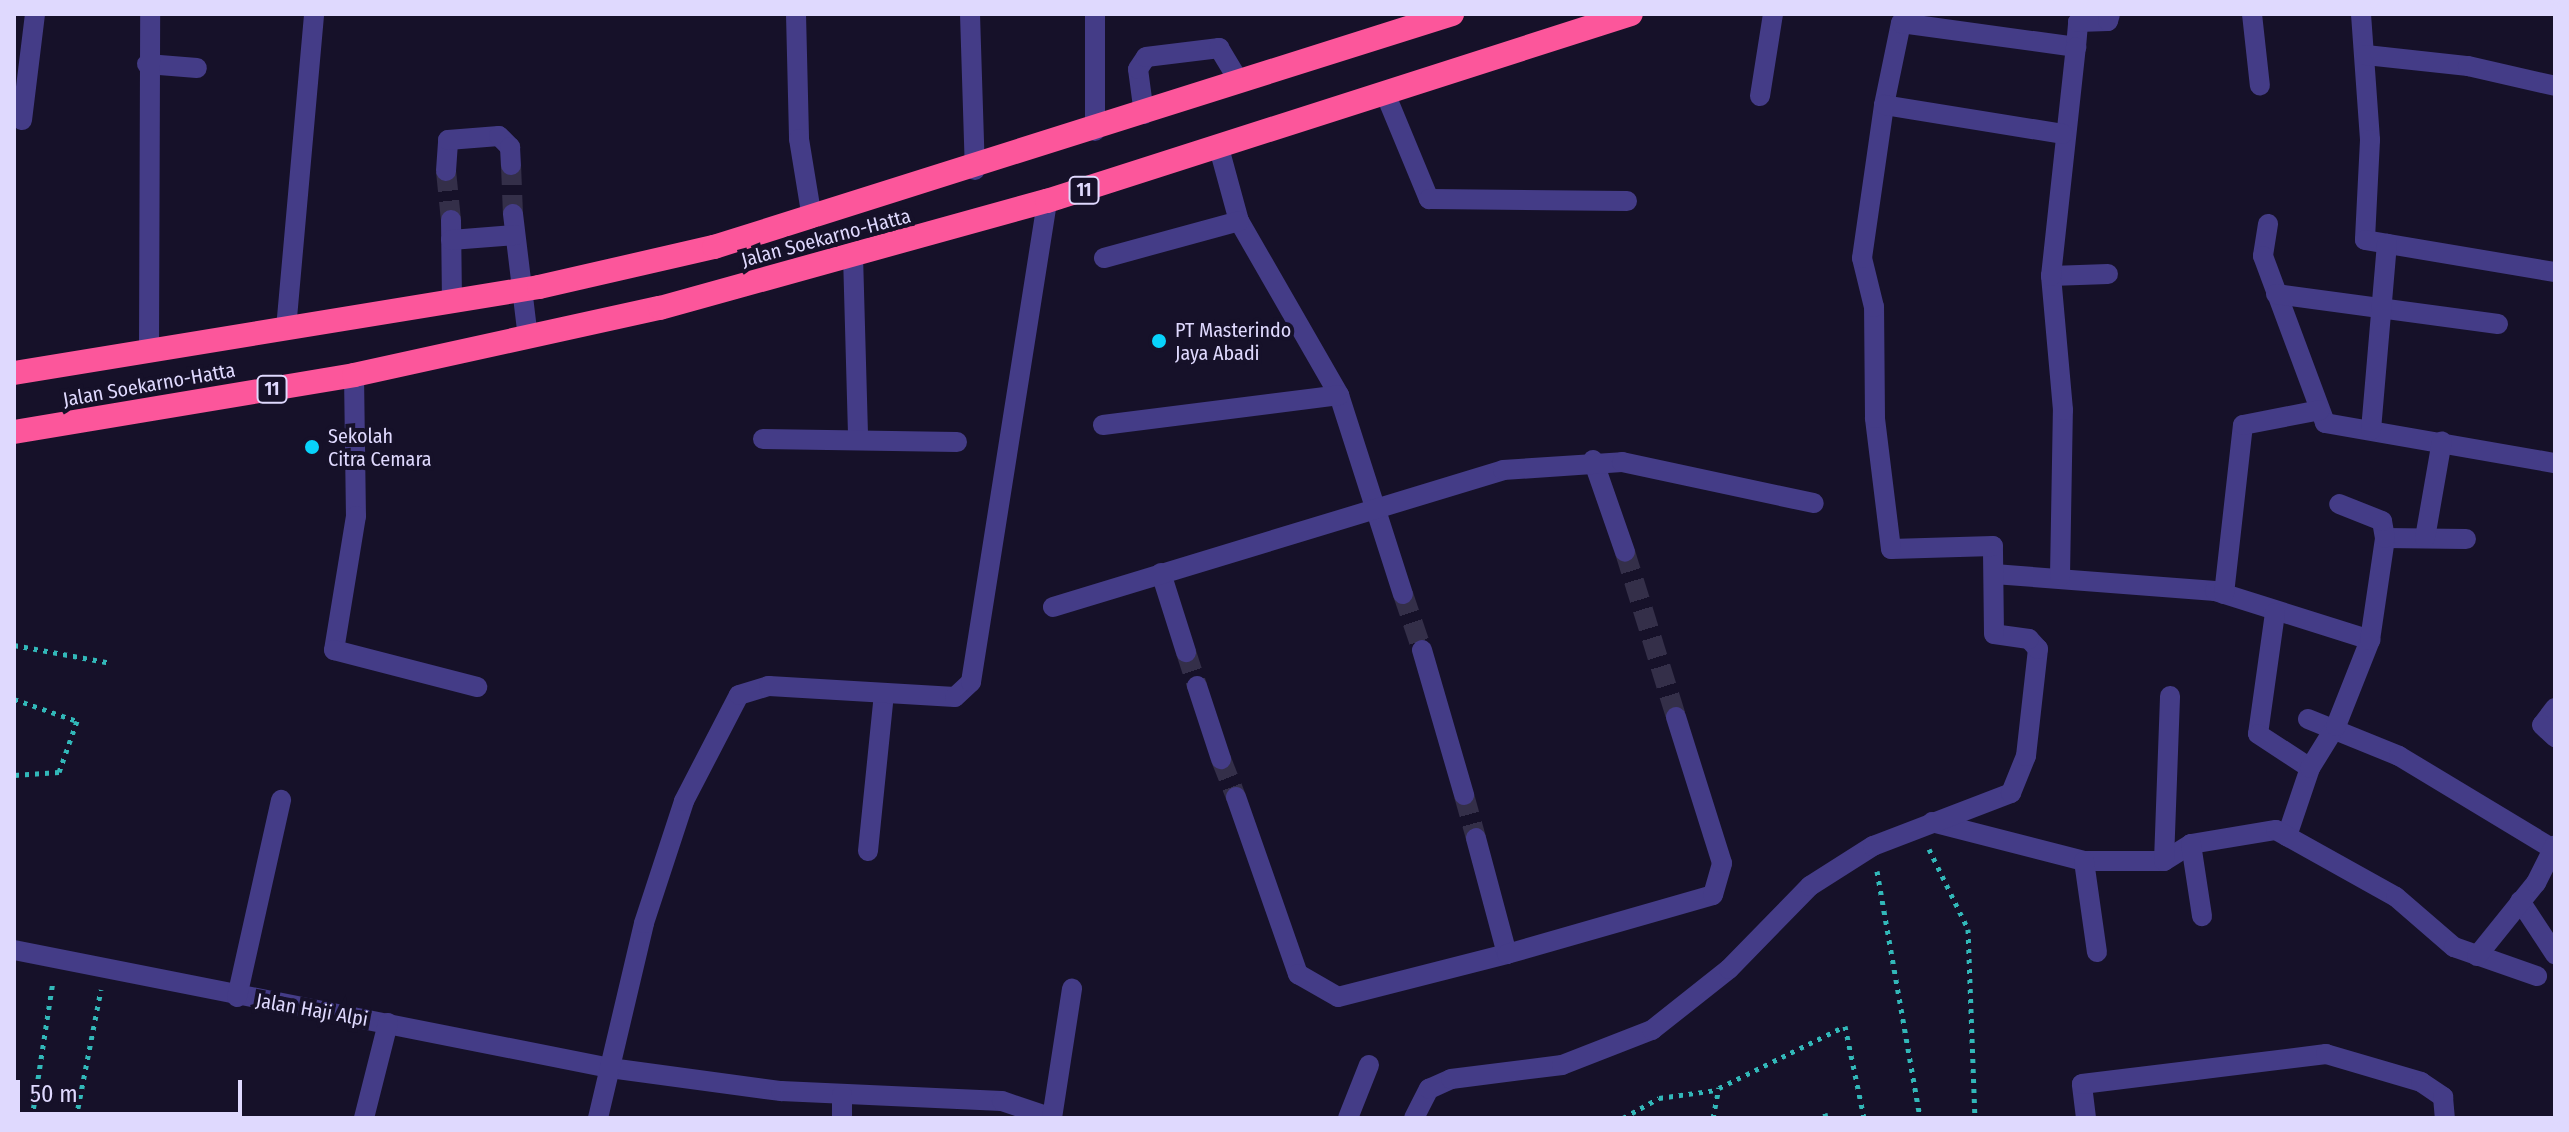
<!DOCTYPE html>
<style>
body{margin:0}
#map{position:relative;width:2569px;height:1132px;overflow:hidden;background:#161129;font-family:"Fira Sans Condensed",sans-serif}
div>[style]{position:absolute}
.minor-tunnel>*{height:20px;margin-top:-10px;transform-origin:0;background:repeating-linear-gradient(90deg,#342f49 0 20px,transparent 0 30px)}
.path>*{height:5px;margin-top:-2.5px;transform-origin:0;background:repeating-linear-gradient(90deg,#32b8b9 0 4px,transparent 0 10px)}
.minor>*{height:20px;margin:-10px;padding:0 10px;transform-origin:10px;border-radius:10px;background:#443c87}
.highway>*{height:24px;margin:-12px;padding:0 12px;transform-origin:12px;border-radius:12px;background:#fc569b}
.dots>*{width:22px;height:22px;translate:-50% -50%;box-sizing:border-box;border:4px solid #161129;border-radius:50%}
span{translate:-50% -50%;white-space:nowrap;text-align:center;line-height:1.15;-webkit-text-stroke:8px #161129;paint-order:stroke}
.shield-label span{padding:2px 6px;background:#161129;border:2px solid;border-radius:6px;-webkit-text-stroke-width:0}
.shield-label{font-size:18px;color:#dfd9fe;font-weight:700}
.street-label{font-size:20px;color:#dfd9fe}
.poi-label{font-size:20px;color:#dfd9fe}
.left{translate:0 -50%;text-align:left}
.frame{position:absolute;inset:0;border:16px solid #dfd9fe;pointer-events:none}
.scale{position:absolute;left:16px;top:1080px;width:226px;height:36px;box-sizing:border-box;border:4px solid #dfd9fe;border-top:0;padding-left:10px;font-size:24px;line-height:28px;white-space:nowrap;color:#dfd9fe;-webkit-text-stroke:6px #161129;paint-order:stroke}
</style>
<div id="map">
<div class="minor-tunnel">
<i style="left:511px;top:165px;width:49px;rotate:87.7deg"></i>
<i style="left:446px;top:171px;width:49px;rotate:84.2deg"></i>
<i style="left:1625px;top:552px;width:173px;rotate:72.8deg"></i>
<i style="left:1403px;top:594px;width:59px;rotate:71.3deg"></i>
<i style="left:1186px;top:652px;width:36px;rotate:72deg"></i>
<i style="left:1221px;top:759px;width:41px;rotate:68.5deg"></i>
<i style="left:1464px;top:795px;width:45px;rotate:74.4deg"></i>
</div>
<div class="path">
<i style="left:14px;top:645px;width:99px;rotate:10.5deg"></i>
<i style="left:14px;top:699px;width:67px;rotate:19.2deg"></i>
<i style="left:77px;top:721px;width:54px;rotate:109.4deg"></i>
<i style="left:59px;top:772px;width:45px;rotate:176.2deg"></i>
<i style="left:1929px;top:849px;width:89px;rotate:64deg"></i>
<i style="left:1968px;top:929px;width:189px;rotate:87.9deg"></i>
<i style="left:1877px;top:871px;width:251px;rotate:80.1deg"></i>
<i style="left:1825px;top:1113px;width:5px;rotate:79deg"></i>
<i style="left:32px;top:1118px;width:139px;rotate:-81.3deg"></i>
<i style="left:76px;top:1118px;width:131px;rotate:-79deg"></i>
<i style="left:1623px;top:1118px;width:41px;rotate:-29.1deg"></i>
<i style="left:1659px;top:1098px;width:59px;rotate:-7.9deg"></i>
<i style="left:1713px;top:1118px;width:31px;rotate:-79deg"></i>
<i style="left:1719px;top:1088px;width:140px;rotate:-26.2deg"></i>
<i style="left:1845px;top:1026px;width:94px;rotate:78.3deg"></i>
</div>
<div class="minor">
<i style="left:796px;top:14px;width:125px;rotate:88.6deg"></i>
<i style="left:799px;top:139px;width:80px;rotate:80.7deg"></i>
<i style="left:970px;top:14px;width:156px;rotate:88.2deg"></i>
<i style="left:1095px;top:14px;width:117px;rotate:90deg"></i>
<i style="left:2252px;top:14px;width:72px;rotate:83.7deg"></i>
<i style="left:2361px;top:14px;width:126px;rotate:85.9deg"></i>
<i style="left:2370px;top:140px;width:100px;rotate:92.9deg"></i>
<i style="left:2365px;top:240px;width:193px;rotate:9.6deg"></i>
<i style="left:2366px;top:55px;width:103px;rotate:6.2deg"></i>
<i style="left:2468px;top:66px;width:89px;rotate:12.9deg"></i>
<i style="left:147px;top:64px;width:50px;rotate:4.6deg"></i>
<i style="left:1385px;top:93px;width:115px;rotate:67.5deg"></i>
<i style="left:1429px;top:199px;width:198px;rotate:0.6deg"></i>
<i style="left:1760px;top:96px;width:83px;rotate:-81deg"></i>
<i style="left:1884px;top:105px;width:84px;rotate:-78.3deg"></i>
<i style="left:1901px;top:23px;width:177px;rotate:7.8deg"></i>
<i style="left:2076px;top:47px;width:25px;rotate:-85deg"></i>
<i style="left:2078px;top:22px;width:30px;rotate:-2deg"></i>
<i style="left:2108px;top:21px;width:7px;rotate:-74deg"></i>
<i style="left:1144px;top:114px;width:45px;rotate:-97.6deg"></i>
<i style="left:1138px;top:69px;width:14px;rotate:-56deg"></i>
<i style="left:1146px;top:57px;width:74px;rotate:-7deg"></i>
<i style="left:1219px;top:48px;width:39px;rotate:59deg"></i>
<i style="left:22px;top:120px;width:107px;rotate:-83deg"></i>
<i style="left:1219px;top:148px;width:76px;rotate:74.7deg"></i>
<i style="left:1239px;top:221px;width:201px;rotate:60.1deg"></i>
<i style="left:1339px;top:395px;width:209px;rotate:72.2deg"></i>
<i style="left:446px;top:171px;width:31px;rotate:-86deg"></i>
<i style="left:448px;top:140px;width:51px;rotate:-4.5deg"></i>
<i style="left:499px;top:136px;width:16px;rotate:45deg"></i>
<i style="left:510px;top:147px;width:18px;rotate:87deg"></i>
<i style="left:513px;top:214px;width:125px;rotate:83.1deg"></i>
<i style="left:451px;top:220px;width:82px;rotate:89.3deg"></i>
<i style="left:2268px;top:224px;width:32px;rotate:99deg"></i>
<i style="left:2263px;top:256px;width:178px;rotate:69.6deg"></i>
<i style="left:2325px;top:423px;width:233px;rotate:9.9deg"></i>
<i style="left:451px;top:240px;width:64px;rotate:-4.5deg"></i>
<i style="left:853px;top:255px;width:181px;rotate:88.4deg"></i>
<i style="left:1104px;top:258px;width:140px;rotate:-15.3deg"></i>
<i style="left:2051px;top:276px;width:57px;rotate:-2deg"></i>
<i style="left:2276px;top:294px;width:224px;rotate:7.7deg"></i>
<i style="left:286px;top:329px;width:316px;rotate:-84.9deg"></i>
<i style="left:149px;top:350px;width:336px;rotate:-89.8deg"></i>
<i style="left:354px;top:375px;width:141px;rotate:89.2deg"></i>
<i style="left:356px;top:516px;width:136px;rotate:99.3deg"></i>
<i style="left:334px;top:650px;width:148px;rotate:14.5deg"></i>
<i style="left:1103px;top:425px;width:238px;rotate:-7.2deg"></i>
<i style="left:2371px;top:430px;width:187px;rotate:-85.1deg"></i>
<i style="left:763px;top:439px;width:194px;rotate:0.9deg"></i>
<i style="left:1593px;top:460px;width:97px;rotate:70.8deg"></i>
<i style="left:2385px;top:538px;width:81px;rotate:0.7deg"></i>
<i style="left:2425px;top:538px;width:98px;rotate:-80.1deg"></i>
<i style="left:1161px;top:573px;width:83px;rotate:72.4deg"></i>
<i style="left:1994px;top:574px;width:222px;rotate:4.4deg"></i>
<i style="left:2215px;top:591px;width:163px;rotate:17.5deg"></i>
<i style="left:2060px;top:576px;width:166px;rotate:-89deg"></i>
<i style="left:2063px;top:410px;width:135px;rotate:-95.1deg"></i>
<i style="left:2051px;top:276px;width:230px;rotate:-83.8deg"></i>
<i style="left:2224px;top:594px;width:170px;rotate:-83.6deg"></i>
<i style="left:2243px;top:425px;width:78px;rotate:-11deg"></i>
<i style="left:1053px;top:607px;width:470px;rotate:-16.9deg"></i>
<i style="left:1503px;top:470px;width:119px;rotate:-3.8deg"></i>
<i style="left:1622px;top:462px;width:196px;rotate:12.1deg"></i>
<i style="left:2275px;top:613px;width:122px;rotate:98deg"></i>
<i style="left:2258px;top:734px;width:62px;rotate:33.2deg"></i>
<i style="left:2310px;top:768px;width:72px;rotate:108.7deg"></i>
<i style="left:1422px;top:650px;width:151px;rotate:73.8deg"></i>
<i style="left:1197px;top:686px;width:77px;rotate:71.8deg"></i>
<i style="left:2555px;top:708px;width:21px;rotate:127deg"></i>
<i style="left:2542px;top:725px;width:18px;rotate:43deg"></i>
<i style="left:2308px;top:719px;width:98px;rotate:22.1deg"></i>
<i style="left:2399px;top:756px;width:180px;rotate:31.1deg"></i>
<i style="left:2310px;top:768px;width:49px;rotate:-58.2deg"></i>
<i style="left:2336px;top:726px;width:92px;rotate:-68.4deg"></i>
<i style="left:2370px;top:640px;width:103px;rotate:-81.6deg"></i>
<i style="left:2385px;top:538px;width:17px;rotate:-100deg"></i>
<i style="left:2382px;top:521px;width:46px;rotate:-158.4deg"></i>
<i style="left:1236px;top:797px;width:188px;rotate:70.7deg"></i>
<i style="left:1298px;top:974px;width:46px;rotate:29.9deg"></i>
<i style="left:1338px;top:997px;width:174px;rotate:-14.3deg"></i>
<i style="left:1507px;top:954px;width:120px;rotate:-105deg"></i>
<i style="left:1932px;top:822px;width:157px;rotate:14.4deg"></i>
<i style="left:2084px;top:861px;width:80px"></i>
<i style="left:2164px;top:861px;width:32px;rotate:-32deg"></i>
<i style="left:2191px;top:844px;width:86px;rotate:-9.4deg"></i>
<i style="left:2276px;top:830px;width:137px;rotate:29.2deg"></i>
<i style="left:2396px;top:897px;width:77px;rotate:40.8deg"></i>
<i style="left:2454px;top:947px;width:88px;rotate:19.3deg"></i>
<i style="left:2191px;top:844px;width:73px;rotate:81.3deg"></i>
<i style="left:868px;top:851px;width:158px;rotate:-84.2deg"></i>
<i style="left:2084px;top:861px;width:92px;rotate:81.9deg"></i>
<i style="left:2164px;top:861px;width:165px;rotate:-87.9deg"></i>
<i style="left:2520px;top:901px;width:64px;rotate:56.6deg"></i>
<i style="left:14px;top:950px;width:608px;rotate:11.2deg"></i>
<i style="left:610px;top:1068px;width:173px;rotate:7.7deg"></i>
<i style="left:781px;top:1091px;width:221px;rotate:2.6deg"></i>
<i style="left:1002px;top:1101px;width:53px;rotate:18.8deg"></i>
<i style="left:1507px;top:954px;width:214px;rotate:-16deg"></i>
<i style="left:1713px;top:895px;width:33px;rotate:-74deg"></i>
<i style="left:1722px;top:863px;width:153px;rotate:-107.5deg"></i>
<i style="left:2477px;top:956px;width:94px;rotate:-51.1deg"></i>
<i style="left:2536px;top:883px;width:42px;rotate:-63.4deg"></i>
<i style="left:237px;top:997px;width:202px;rotate:-77.4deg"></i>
<i style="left:842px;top:1095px;width:23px;rotate:90deg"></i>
<i style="left:364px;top:1118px;width:98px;rotate:-75.8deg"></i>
<i style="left:598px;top:1118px;width:200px;rotate:-76.7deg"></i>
<i style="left:644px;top:923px;width:128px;rotate:-71.8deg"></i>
<i style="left:684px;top:801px;width:119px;rotate:-62.6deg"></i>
<i style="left:739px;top:695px;width:31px;rotate:-17deg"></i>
<i style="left:769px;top:686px;width:186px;rotate:3.4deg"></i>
<i style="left:955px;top:697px;width:22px;rotate:-43deg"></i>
<i style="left:971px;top:682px;width:487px;rotate:-81deg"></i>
<i style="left:1052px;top:1118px;width:131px;rotate:-81.2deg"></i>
<i style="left:1348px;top:1118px;width:57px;rotate:-68.4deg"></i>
<i style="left:1414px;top:1118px;width:33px;rotate:-63deg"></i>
<i style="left:1429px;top:1089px;width:24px;rotate:-24deg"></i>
<i style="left:1451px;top:1079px;width:112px;rotate:-7.2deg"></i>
<i style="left:1562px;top:1065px;width:97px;rotate:-21.3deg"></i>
<i style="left:1652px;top:1030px;width:98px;rotate:-38.4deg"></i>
<i style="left:1729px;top:969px;width:116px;rotate:-45.7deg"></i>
<i style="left:1810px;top:886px;width:75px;rotate:-32.4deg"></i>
<i style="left:1873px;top:846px;width:148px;rotate:-21deg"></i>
<i style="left:2011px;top:793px;width:40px;rotate:-68deg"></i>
<i style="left:2026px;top:756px;width:108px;rotate:-83.6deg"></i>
<i style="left:2038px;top:649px;width:13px;rotate:-132deg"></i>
<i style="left:2029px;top:639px;width:35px;rotate:-172deg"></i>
<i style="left:1994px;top:634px;width:88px;rotate:-90.7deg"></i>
<i style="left:1993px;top:546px;width:102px;rotate:178.3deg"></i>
<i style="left:1891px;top:549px;width:132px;rotate:-97deg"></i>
<i style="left:1875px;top:418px;width:111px;rotate:-90.5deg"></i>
<i style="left:1874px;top:307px;width:50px;rotate:-103.8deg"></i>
<i style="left:1862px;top:258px;width:155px;rotate:-81.8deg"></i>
<i style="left:1884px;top:105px;width:181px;rotate:9.2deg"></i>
<i style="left:2086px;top:1118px;width:34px;rotate:-97deg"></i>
<i style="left:2082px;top:1084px;width:246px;rotate:-7deg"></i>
<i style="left:2326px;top:1054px;width:99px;rotate:16.4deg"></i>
<i style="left:2421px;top:1082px;width:27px;rotate:34deg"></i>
<i style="left:2443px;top:1097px;width:21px;rotate:85deg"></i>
</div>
<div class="highway">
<i style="left:14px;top:373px;width:532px;rotate:-9.3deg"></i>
<i style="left:539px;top:287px;width:180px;rotate:-12.9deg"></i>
<i style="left:714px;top:247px;width:774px;rotate:-17.52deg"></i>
<i style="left:14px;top:432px;width:345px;rotate:-9.5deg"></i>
<i style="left:354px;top:375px;width:313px;rotate:-12.4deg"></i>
<i style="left:660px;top:308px;width:402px;rotate:-15.5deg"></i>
<i style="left:1047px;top:201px;width:613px;rotate:-17.76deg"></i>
</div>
<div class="dots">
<i style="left:1159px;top:341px;background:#08d3fb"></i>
<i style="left:312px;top:447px;background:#08d3fb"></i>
</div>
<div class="shield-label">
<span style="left:1084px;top:190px">11</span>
<span style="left:272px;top:389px">11</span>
</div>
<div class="street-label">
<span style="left:826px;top:238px;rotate:-15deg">Jalan Soekarno-Hatta</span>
<span style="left:149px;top:385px;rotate:-10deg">Jalan Soekarno-Hatta</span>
<span style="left:312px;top:1010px;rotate:10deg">Jalan Haji Alpi</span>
</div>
<div class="poi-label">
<span class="left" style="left:1175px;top:342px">PT Masterindo<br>Jaya Abadi</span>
<span class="left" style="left:328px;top:448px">Sekolah<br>Citra Cemara</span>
</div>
<div class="frame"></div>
<div class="scale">50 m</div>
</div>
